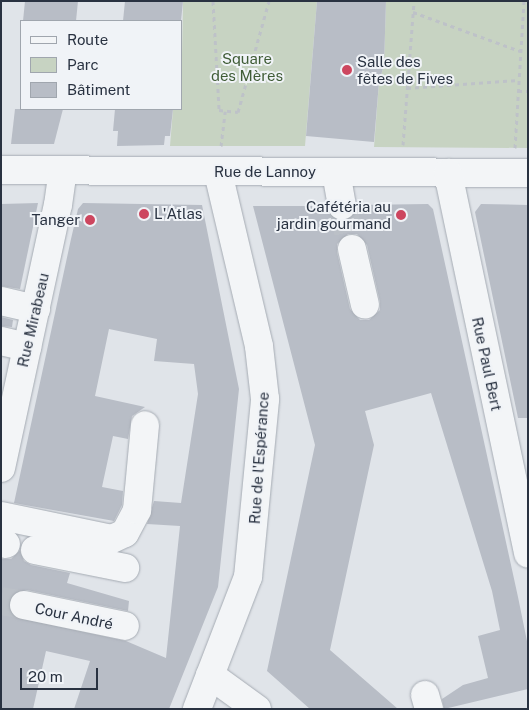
<!DOCTYPE html>
<meta charset="utf-8">
<style>
body{margin:0}
#map{position:relative;width:529px;height:710px;overflow:hidden;background:#e0e4e9;font-family:"Public Sans",sans-serif}
div>[style]{position:absolute}
.green>*{inset:0;background:#c7d3c2}
.building>*{inset:0;background:#b8bdc6}
.minor-tunnel>*{height:28px;margin-top:-14px;transform-origin:0;background:repeating-linear-gradient(90deg,#bbc0c7 0 28px,transparent 0 42px)}
.path>*{height:3px;margin-top:-1.5px;transform-origin:0;background:repeating-linear-gradient(90deg,#bec2c8 0 4px,transparent 0 8px)}
.roads{filter:drop-shadow(0 0 1px #a5abb3) drop-shadow(0 0 1px #a5abb3)}
.minor>*{height:28px;margin:-14px;padding:0 14px;transform-origin:14px;border-radius:14px;background:#f3f5f7}
.dots>*{width:14px;height:14px;translate:-50% -50%;box-sizing:border-box;border:2px solid #f0f3f7;border-radius:50%}
span{translate:-50% -50%;white-space:nowrap;text-align:center;line-height:1.15;-webkit-text-stroke:4px #f0f3f7;paint-order:stroke}
.park-label{font-size:15px;color:#3f5c36}
.poi-label{font-size:15px;color:#293241}
.left{translate:0 -50%;text-align:left}
.right{translate:-100% -50%;text-align:right}
.street-label{font-size:15px;color:#293241}
.frame{position:absolute;inset:0;border:2px solid #293241;pointer-events:none}
.legend{position:absolute;left:20px;top:20px;width:162px;height:90px;box-sizing:border-box;background:#f0f3f7;border:1px solid #a0a6ae;margin:0;padding:6px 9px;list-style:none;font-size:15px;color:#293241}
.legend li{display:flex;align-items:center;gap:10px;height:25px}
.legend b{width:25px;border:1px solid #a0a6ae}
.scale{position:absolute;left:20px;top:668px;width:78px;height:22px;box-sizing:border-box;border:2px solid #293241;border-top:0;padding-left:6px;font-size:15px;line-height:18px;white-space:nowrap;color:#293241;-webkit-text-stroke:4px #f0f3f7;paint-order:stroke}
</style>
<div id="map">
<div class="green">
<i style="clip-path:polygon(183px 1px,317px 1px,305px 146px,170px 146px,173px 109px,181px 109px)"></i>
<i style="clip-path:polygon(386px 1px,528px 1px,528px 148px,374px 147px,379px 82px,384px 65px)"></i>
</div>
<div class="building">
<i style="clip-path:polygon(25px 1px,78px 1px,76px 21px,23px 21px)"></i>
<i style="clip-path:polygon(125px 1px,183px 1px,181px 21px,123px 21px)"></i>
<i style="clip-path:polygon(317px 1px,386px 1px,384px 65px,379px 82px,374px 142px,306px 136px)"></i>
<i style="clip-path:polygon(15px 109px,63px 109px,54px 144px,11px 144px)"></i>
<i style="clip-path:polygon(115px 109px,173px 109px,170px 136px,165px 136px,164px 145px,117px 146px,118px 131px,113px 131px)"></i>
<i style="clip-path:polygon(38px 203px,20px 289px,1px 286px,1px 204px)"></i>
<i style="clip-path:polygon(83px 203px,202px 205px,239px 389px,218px 587px,169px 709px,74px 709px,90px 661px,46px 651px,33px 709px,1px 709px,1px 564px,2px 559px,11px 559px,20px 550px,24px 561px,31px 565px,70px 573px,67px 583px,129px 601px,128px 611px,27px 590px,13px 594px,9px 601px,14px 617px,126px 641px,166px 658px,180px 526px,147px 524px,154px 501px,181px 503px,198px 394px,194px 364px,154px 361px,157px 339px,109px 329px,95px 396px,145px 407px,132px 416px,128px 439px,113px 436px,102px 487px,123px 491px,122px 505px,114px 521px,14px 503px,71px 239px,78px 209px)"></i>
<i style="clip-path:polygon(evenodd,428px 204px,433px 209px,518px 597px,528px 646px,528px 689px,444px 709px,442px 699px,463px 685px,488px 678px,478px 636px,500px 630px,492px 591px,431px 393px,365px 411px,374px 445px,330px 650px,398px 709px,310px 709px,267px 671px,315px 445px,253px 206px,326px 206px,330px 215px,344px 220px,352px 217px,357px 205px,428px 204px,348px 234px,357px 234px,367px 245px,380px 302px,380px 310px,369px 320px,360px 320px,350px 309px,337px 252px,337px 244px,348px 234px)"></i>
<i style="clip-path:polygon(481px 204px,528px 205px,528px 418px,518px 418px,475px 212px)"></i>
<i style="clip-path:polygon(1px 317px,13px 320px,12px 327px,1px 326px)"></i>
</div>
<div class="minor-tunnel">
<i style="left:342px;top:205px;width:45px;rotate:77.2deg"></i>
<i style="left:1px;top:601px;width:23px;rotate:10deg"></i>
</div>
<div class="path">
<i style="left:213px;top:1px;width:109px;rotate:86.8deg"></i>
<i style="left:219px;top:110px;width:19px;rotate:6deg"></i>
<i style="left:238px;top:112px;width:115px;rotate:-74.4deg"></i>
<i style="left:413px;top:12px;width:114px;rotate:20deg"></i>
<i style="left:407px;top:88px;width:112px;rotate:-4.1deg"></i>
<i style="left:518px;top:91px;width:10px"></i>
<i style="left:403px;top:145px;width:144px;rotate:-85.6deg"></i>
<i style="left:221px;top:146px;width:35px;rotate:-83deg"></i>
<i style="left:515px;top:148px;width:147px;rotate:-86.5deg"></i>
</div>
<div class="roads">
<div class="minor">
<i style="left:1px;top:170px;width:527px;rotate:0.33deg"></i>
<i style="left:336px;top:172px;width:34px;rotate:80deg"></i>
<i style="left:448px;top:173px;width:389px;rotate:78.1deg"></i>
<i style="left:352px;top:249px;width:57px;rotate:76.9deg"></i>
<i style="left:1px;top:301px;width:36px;rotate:13deg"></i>
<i style="left:1px;top:341px;width:27px;rotate:13deg"></i>
<i style="left:1px;top:468px;width:269px;rotate:-77.8deg"></i>
<i style="left:58px;top:205px;width:34px;rotate:-82deg"></i>
<i style="left:1px;top:516px;width:113px;rotate:11.7deg"></i>
<i style="left:112px;top:539px;width:14px;rotate:-25deg"></i>
<i style="left:125px;top:533px;width:26px;rotate:-62deg"></i>
<i style="left:137px;top:510px;width:85px;rotate:-84.6deg"></i>
<i style="left:1px;top:543px;width:5px;rotate:11deg"></i>
<i style="left:35px;top:550px;width:92px;rotate:11.3deg"></i>
<i style="left:24px;top:605px;width:103px;rotate:11.7deg"></i>
<i style="left:210px;top:675px;width:58px;rotate:35.9deg"></i>
<i style="left:425px;top:695px;width:15px;rotate:74deg"></i>
<i style="left:197px;top:709px;width:142px;rotate:-68.9deg"></i>
<i style="left:248px;top:577px;width:179px;rotate:-84.5deg"></i>
<i style="left:265px;top:399px;width:53px;rotate:-96.5deg"></i>
<i style="left:259px;top:346px;width:179px;rotate:-103.3deg"></i>
</div>
</div>
<div class="dots">
<i style="left:347px;top:70px;background:#cd465f"></i>
<i style="left:144px;top:214px;background:#cd465f"></i>
<i style="left:401px;top:215px;background:#cd465f"></i>
<i style="left:90px;top:220px;background:#cd465f"></i>
</div>
<div class="park-label">
<span style="left:247px;top:67px">Square<br>des Mères</span>
</div>
<div class="poi-label">
<span class="left" style="left:357px;top:70px">Salle des<br>fêtes de Fives</span>
<span class="right" style="left:391px;top:215px">Cafétéria au<br>jardin gourmand</span>
<span class="left" style="left:154px;top:214px">L'Atlas</span>
<span class="right" style="left:80px;top:220px">Tanger</span>
</div>
<div class="street-label">
<span style="left:265px;top:172px">Rue de Lannoy</span>
<span style="left:33px;top:320px;rotate:-77deg">Rue Mirabeau</span>
<span style="left:487px;top:364px;rotate:78deg">Rue Paul Bert</span>
<span style="left:259px;top:458px;rotate:-86deg">Rue de l'Espérance</span>
<span style="left:74px;top:616px;rotate:12deg">Cour André</span>
</div>
<div class="frame"></div>
<ul class="legend">
<li><b style="height:6px;background:#f3f5f7"></b>Route</li>
<li><b style="height:14px;background:#c7d3c2"></b>Parc</li>
<li><b style="height:14px;background:#b8bdc6"></b>Bâtiment</li>
</ul>
<div class="scale">20 m</div>
</div>
